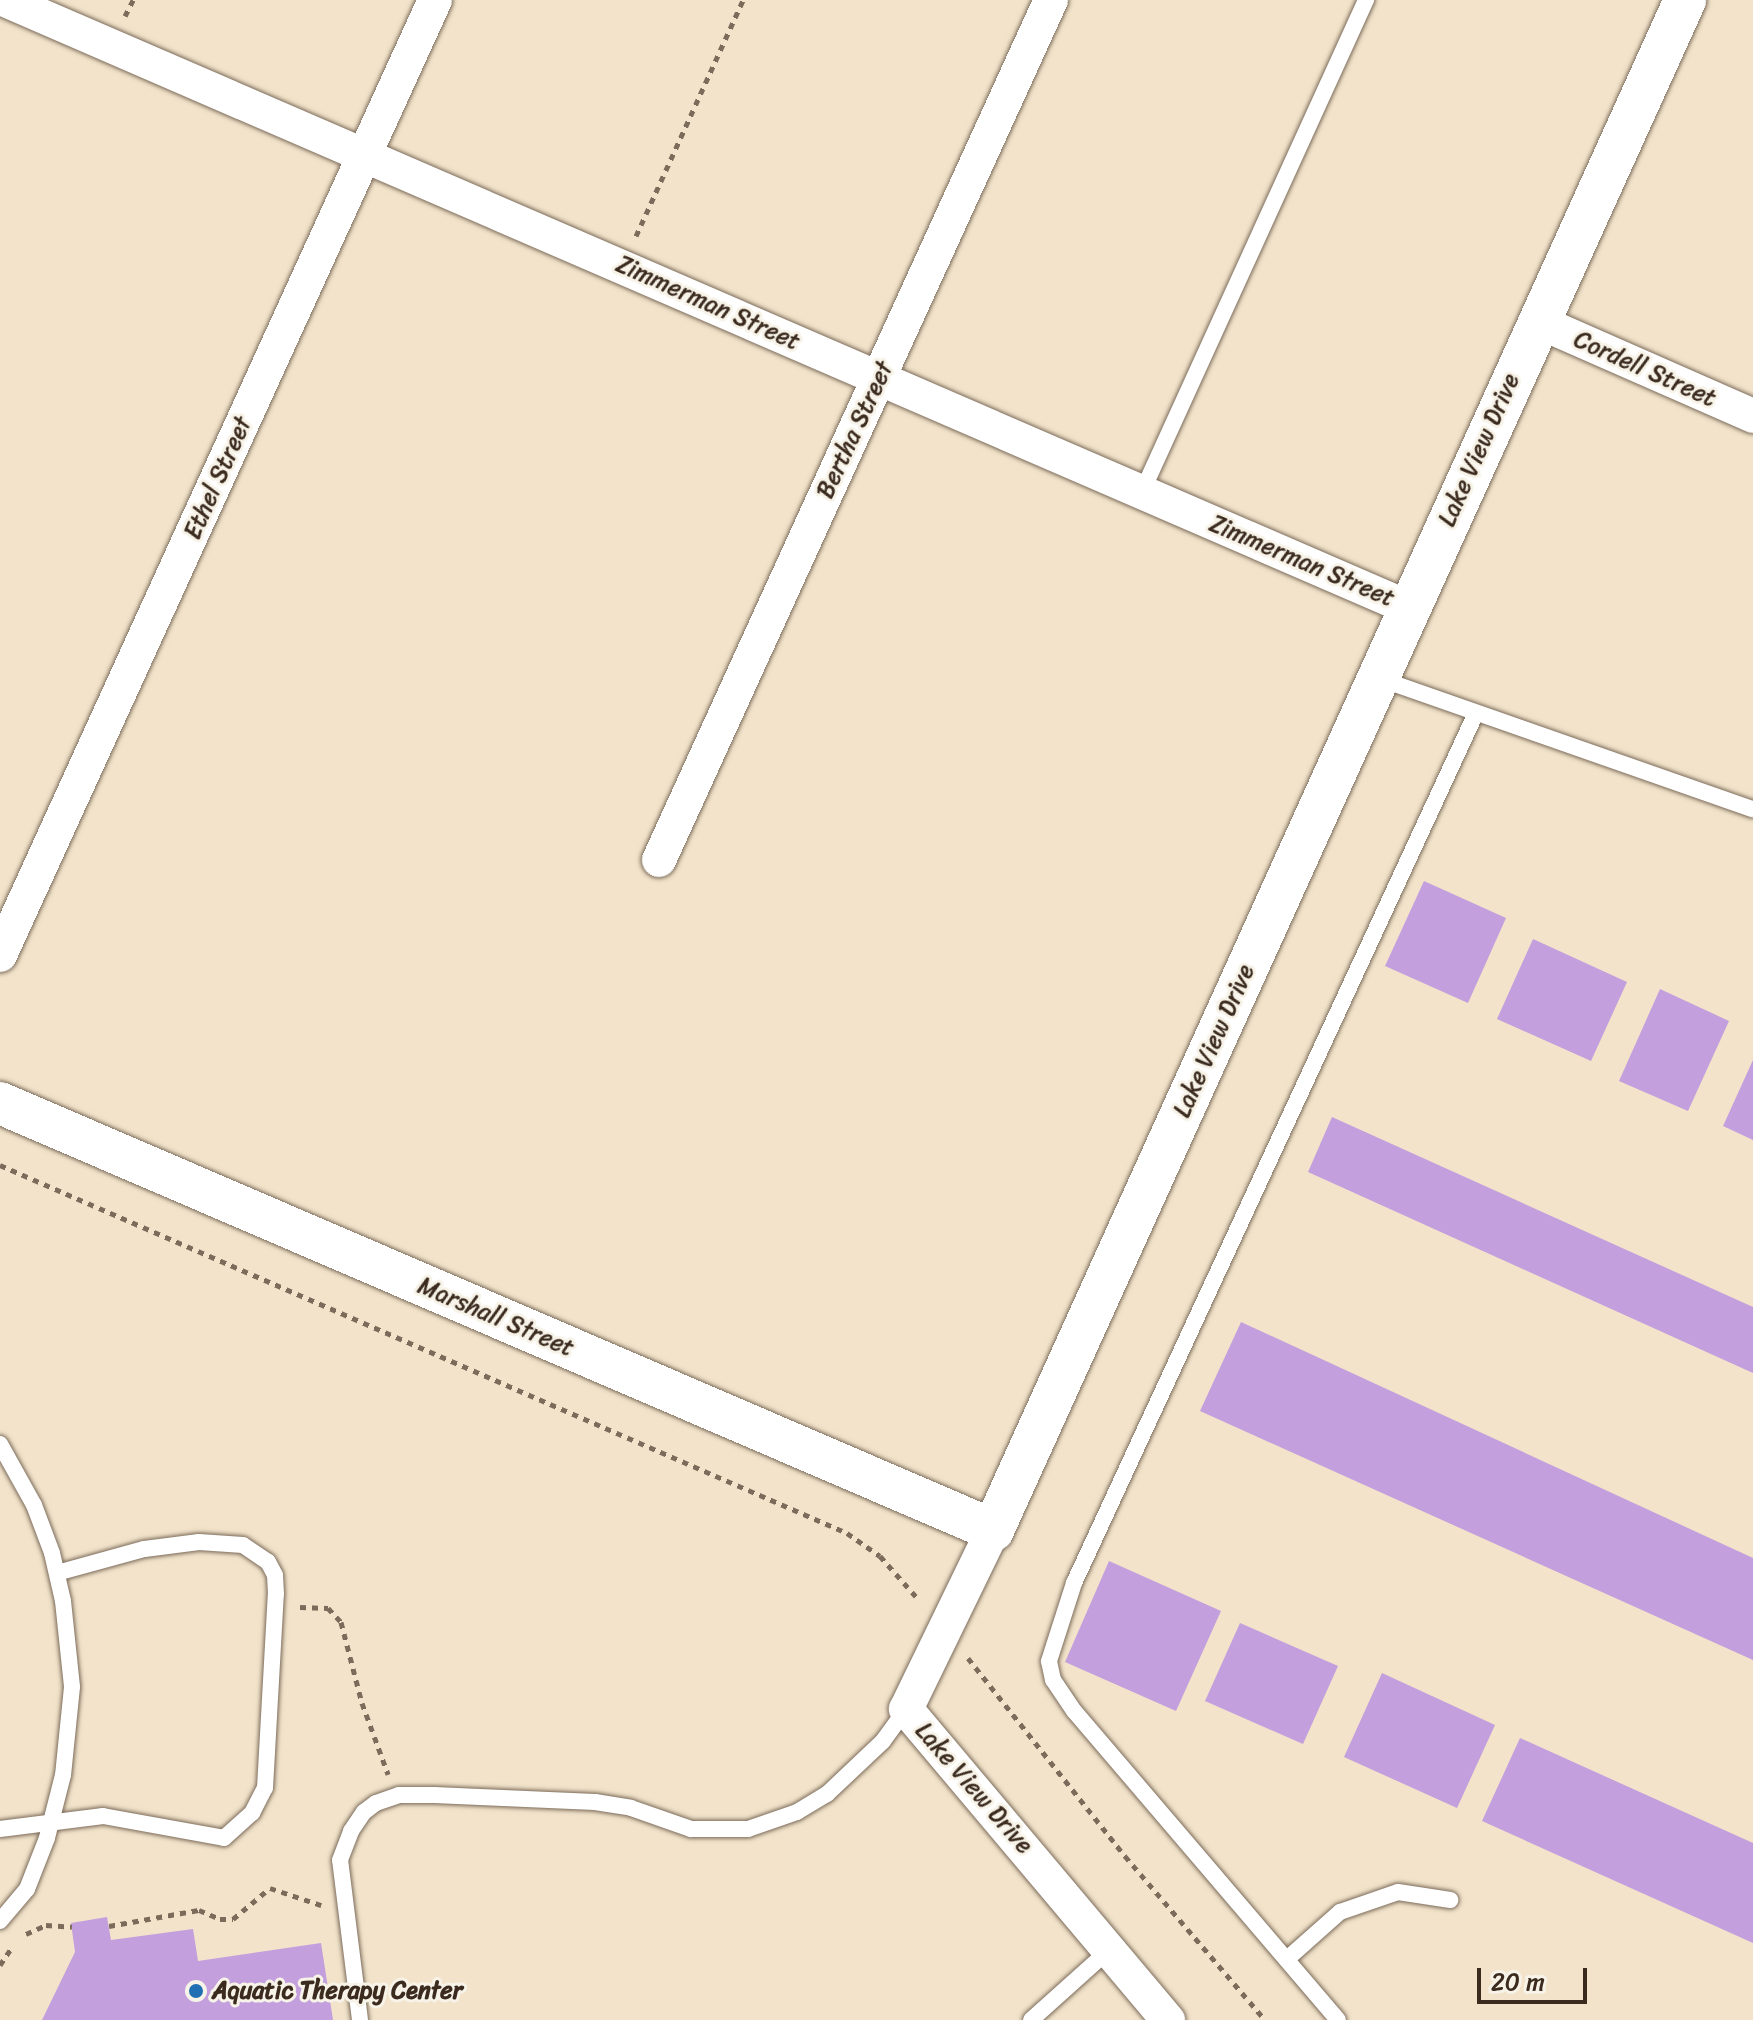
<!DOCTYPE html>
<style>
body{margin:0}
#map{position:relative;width:1753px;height:2020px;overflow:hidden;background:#f2e3ca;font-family:Sriracha,sans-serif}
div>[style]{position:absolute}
.building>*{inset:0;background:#c39fde}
.path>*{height:5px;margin-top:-2.5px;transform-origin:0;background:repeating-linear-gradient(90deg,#7b6b5a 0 6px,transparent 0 12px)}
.roads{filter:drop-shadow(0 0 2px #7b6b5a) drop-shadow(0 0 2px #7b6b5a)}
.service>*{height:16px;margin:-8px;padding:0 8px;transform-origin:8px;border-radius:8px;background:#fff}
.minor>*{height:34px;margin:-17px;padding:0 17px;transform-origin:17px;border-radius:17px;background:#fff}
.tertiary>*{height:42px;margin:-21px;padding:0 21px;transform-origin:21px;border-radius:21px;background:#fff}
.dots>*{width:22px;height:22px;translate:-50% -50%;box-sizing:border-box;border:4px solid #f7f3e8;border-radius:50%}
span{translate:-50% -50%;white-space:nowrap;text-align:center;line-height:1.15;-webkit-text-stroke:6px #f7f3e8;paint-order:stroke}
.street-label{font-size:24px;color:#3b2a1e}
.poi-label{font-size:24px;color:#3b2a1e;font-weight:700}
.left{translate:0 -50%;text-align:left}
.scale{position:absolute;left:1477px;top:1968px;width:110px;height:36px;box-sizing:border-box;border:4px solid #3b2a1e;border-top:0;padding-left:10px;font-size:24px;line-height:28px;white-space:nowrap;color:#3b2a1e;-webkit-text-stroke:6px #f7f3e8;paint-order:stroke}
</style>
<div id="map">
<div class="building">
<i style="clip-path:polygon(1424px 881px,1506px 918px,1468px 1003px,1385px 966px)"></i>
<i style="clip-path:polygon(1533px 939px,1627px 982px,1591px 1061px,1497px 1019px)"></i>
<i style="clip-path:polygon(1660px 989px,1729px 1021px,1688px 1111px,1619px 1081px)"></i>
<i style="clip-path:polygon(1753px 1060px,1753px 1140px,1723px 1126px)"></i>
<i style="clip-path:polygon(1332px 1117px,1753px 1307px,1753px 1373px,1308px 1172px)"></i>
<i style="clip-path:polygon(1241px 1322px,1753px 1558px,1753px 1660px,1200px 1411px)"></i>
<i style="clip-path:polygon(1109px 1561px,1221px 1611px,1176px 1711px,1065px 1662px)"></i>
<i style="clip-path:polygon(1240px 1623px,1338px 1666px,1303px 1744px,1205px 1701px)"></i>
<i style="clip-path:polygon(1382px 1673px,1495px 1725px,1457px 1808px,1344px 1757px)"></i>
<i style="clip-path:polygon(1520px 1738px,1753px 1843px,1753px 1943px,1482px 1821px)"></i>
<i style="clip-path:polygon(107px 1917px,111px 1940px,193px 1929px,198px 1961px,321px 1943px,333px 2020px,42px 2020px,75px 1952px,71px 1923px)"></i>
</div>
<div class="path">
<i style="left:125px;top:16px;width:18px;rotate:-63deg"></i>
<i style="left:636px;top:236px;width:259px;rotate:-65.6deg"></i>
<i style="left:0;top:1165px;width:923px;rotate:23.48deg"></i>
<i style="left:847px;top:1533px;width:40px;rotate:34.9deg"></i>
<i style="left:880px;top:1556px;width:59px;rotate:48.4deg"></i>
<i style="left:300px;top:1607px;width:28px;rotate:2deg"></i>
<i style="left:328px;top:1608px;width:19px;rotate:47deg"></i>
<i style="left:341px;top:1622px;width:84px;rotate:75.5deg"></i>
<i style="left:362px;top:1703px;width:76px;rotate:69.9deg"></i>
<i style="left:968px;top:1658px;width:253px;rotate:51.6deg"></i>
<i style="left:1125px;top:1856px;width:216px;rotate:49.5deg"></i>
<i style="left:109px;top:1926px;width:91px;rotate:-10.1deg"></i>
<i style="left:199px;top:1910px;width:23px;rotate:23deg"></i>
<i style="left:220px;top:1919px;width:13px"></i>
<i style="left:233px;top:1919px;width:48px;rotate:-40deg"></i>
<i style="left:270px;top:1888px;width:54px;rotate:18.4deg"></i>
<i style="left:26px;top:1934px;width:22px;rotate:-24deg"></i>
<i style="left:46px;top:1925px;width:26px;rotate:4deg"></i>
<i style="left:0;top:1965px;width:23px;rotate:-56deg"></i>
</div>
<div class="roads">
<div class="service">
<i style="left:1142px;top:492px;width:541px;rotate:-65.52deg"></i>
<i style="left:1378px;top:678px;width:397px;rotate:19.3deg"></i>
<i style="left:0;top:1444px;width:70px;rotate:60.9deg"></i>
<i style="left:34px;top:1505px;width:51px;rotate:69.4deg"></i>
<i style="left:52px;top:1553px;width:49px;rotate:77.1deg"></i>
<i style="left:63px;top:1601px;width:86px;rotate:84deg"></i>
<i style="left:72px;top:1687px;width:88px;rotate:95.8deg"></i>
<i style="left:63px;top:1775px;width:65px;rotate:104.3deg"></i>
<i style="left:47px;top:1838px;width:55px;rotate:111.4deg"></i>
<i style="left:27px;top:1889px;width:42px;rotate:130.2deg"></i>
<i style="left:0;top:1829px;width:104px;rotate:-7.2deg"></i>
<i style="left:103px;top:1816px;width:123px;rotate:10.3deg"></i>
<i style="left:224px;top:1838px;width:38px;rotate:-42deg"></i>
<i style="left:252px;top:1813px;width:28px;rotate:-63deg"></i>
<i style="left:265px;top:1788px;width:194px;rotate:-86.8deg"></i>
<i style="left:276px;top:1594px;width:19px;rotate:-93deg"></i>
<i style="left:275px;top:1575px;width:15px;rotate:-118deg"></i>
<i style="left:268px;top:1562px;width:30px;rotate:-146deg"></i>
<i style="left:243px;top:1545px;width:44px;rotate:-176.1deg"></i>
<i style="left:199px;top:1542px;width:55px;rotate:172.7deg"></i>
<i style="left:144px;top:1549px;width:90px;rotate:164.6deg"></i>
<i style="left:1287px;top:1959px;width:71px;rotate:-41.6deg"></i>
<i style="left:1340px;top:1912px;width:61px;rotate:-19deg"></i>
<i style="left:1398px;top:1892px;width:53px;rotate:8.7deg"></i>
<i style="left:360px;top:2020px;width:161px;rotate:-97.1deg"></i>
<i style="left:340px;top:1860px;width:31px;rotate:-69deg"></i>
<i style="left:351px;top:1831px;width:23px;rotate:-56deg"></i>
<i style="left:364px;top:1812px;width:15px;rotate:-37deg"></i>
<i style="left:376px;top:1803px;width:24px;rotate:-19deg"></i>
<i style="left:399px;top:1795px;width:35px"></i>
<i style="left:434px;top:1795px;width:161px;rotate:2.5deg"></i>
<i style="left:595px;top:1802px;width:36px;rotate:9deg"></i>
<i style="left:631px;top:1808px;width:64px;rotate:19.3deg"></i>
<i style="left:691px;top:1829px;width:57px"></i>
<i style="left:748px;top:1829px;width:52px;rotate:-19.1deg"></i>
<i style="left:797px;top:1812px;width:35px;rotate:-31deg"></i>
<i style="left:827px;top:1794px;width:77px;rotate:-43.4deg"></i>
<i style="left:883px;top:1741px;width:39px;rotate:-54deg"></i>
<i style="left:1031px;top:2020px;width:105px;rotate:-41.9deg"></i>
<i style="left:1338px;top:2020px;width:406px;rotate:-130.5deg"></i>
<i style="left:1074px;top:1711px;width:37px;rotate:-124deg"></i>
<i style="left:1053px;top:1680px;width:19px;rotate:-102deg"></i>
<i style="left:1049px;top:1661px;width:82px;rotate:-72.2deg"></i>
<i style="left:1074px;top:1583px;width:956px;rotate:-65.2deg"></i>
</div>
<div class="minor">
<i style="left:5px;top:0;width:1530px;rotate:23.41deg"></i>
<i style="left:1537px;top:321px;width:236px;rotate:23.7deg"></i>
<i style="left:659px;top:860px;width:945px;rotate:-65.5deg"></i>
<i style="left:0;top:955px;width:1049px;rotate:-65.51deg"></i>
<i style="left:993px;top:1530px;width:199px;rotate:115.9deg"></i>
<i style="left:906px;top:1709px;width:407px;rotate:49.9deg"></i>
</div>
<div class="tertiary">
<i style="left:0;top:1103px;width:1081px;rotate:23.27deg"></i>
<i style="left:993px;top:1530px;width:1679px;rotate:-65.66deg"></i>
</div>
</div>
<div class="dots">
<i style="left:196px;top:1991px;background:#1f6fb2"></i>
</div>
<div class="street-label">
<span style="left:708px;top:303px;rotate:24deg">Zimmerman Street</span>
<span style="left:1645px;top:369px;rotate:24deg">Cordell Street</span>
<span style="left:855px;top:430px;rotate:-65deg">Bertha Street</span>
<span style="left:1479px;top:450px;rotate:-66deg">Lake View Drive</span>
<span style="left:218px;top:478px;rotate:-66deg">Ethel Street</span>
<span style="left:1302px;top:561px;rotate:23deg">Zimmerman Street</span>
<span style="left:1214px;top:1041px;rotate:-66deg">Lake View Drive</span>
<span style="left:496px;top:1317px;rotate:23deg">Marshall Street</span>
<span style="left:974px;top:1788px;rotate:49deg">Lake View Drive</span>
</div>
<div class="poi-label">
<span class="left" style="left:212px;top:1991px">Aquatic Therapy Center</span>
</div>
<div class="scale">20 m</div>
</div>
